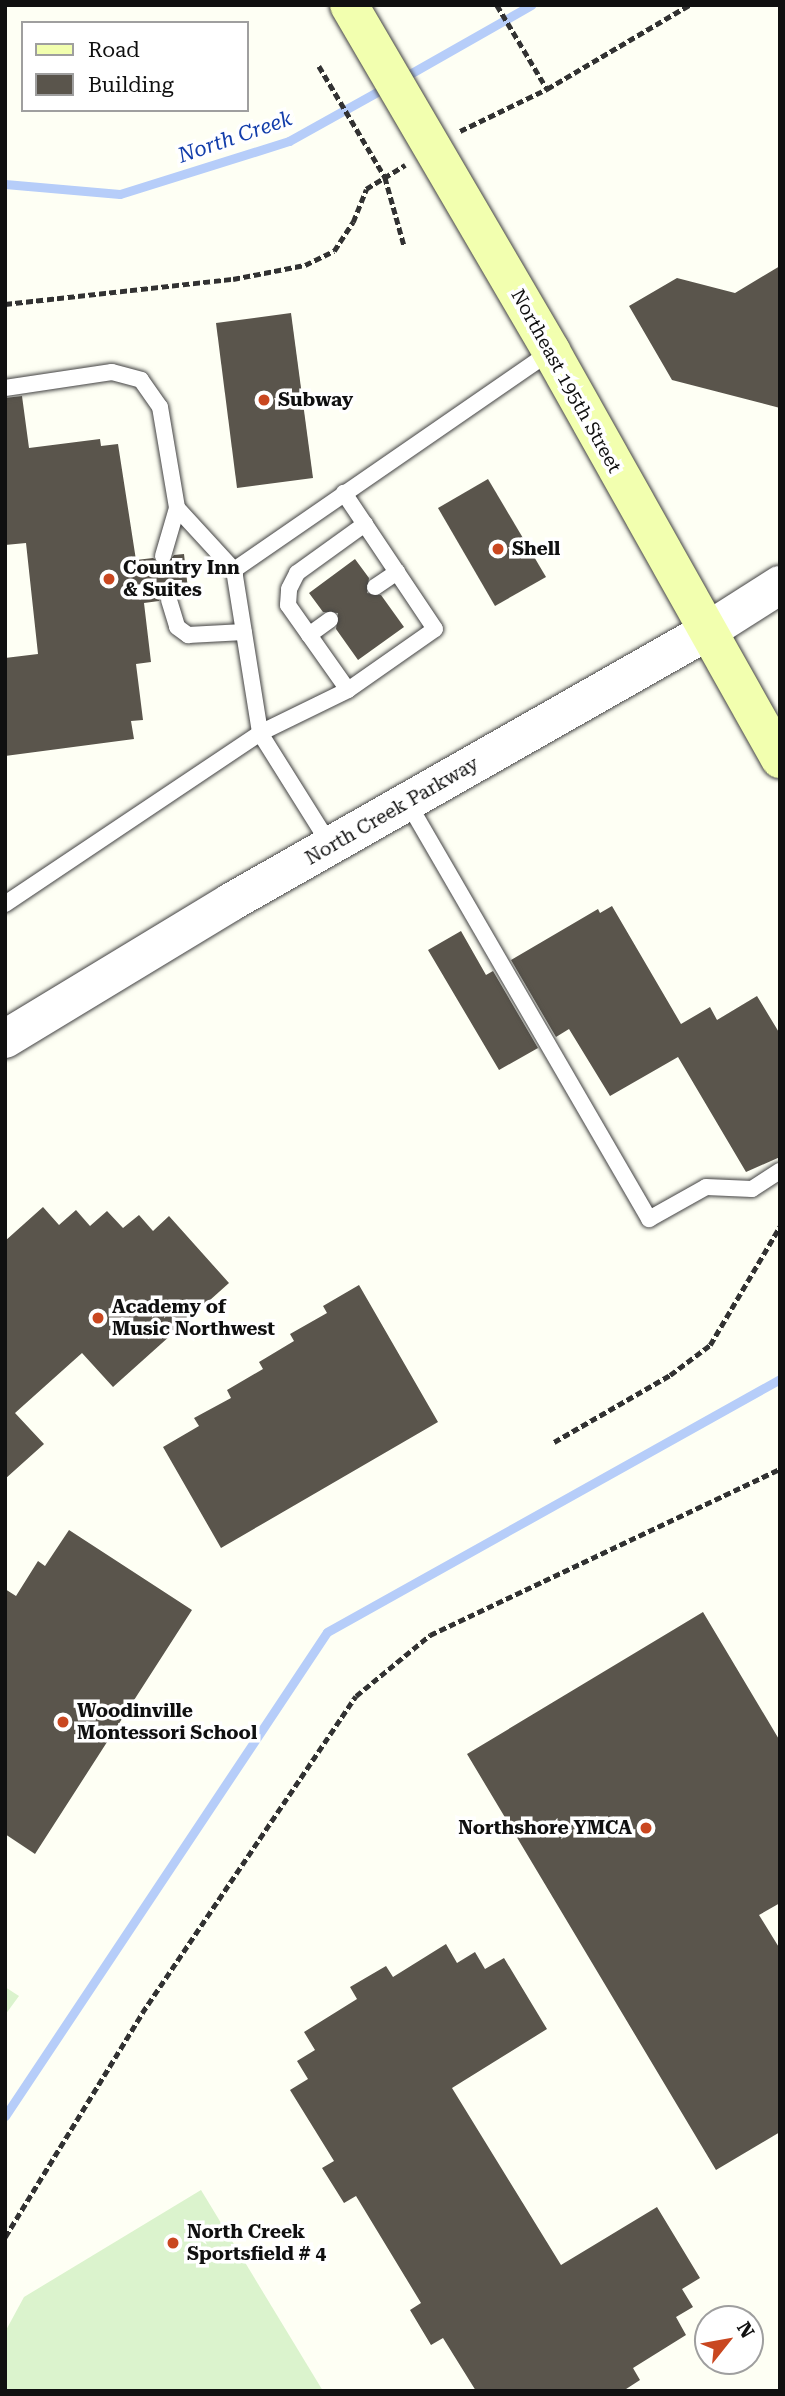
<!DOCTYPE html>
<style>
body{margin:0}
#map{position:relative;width:785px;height:2396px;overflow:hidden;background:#fefff4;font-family:"Roboto Serif",serif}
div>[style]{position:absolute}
.pitch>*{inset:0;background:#dbf3cd}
.stream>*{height:9px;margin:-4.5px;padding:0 4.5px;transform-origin:4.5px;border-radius:4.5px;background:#b6cdf9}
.building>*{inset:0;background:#5a554c}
.path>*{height:4.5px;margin-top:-2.25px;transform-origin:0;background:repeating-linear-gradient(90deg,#323232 0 7px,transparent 0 10.5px)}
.roads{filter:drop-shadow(0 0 2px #434343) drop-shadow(0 0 2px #434343)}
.service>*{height:16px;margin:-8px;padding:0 8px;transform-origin:8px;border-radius:8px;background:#fff}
.tertiary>*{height:38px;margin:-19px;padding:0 19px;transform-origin:19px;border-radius:19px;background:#fff}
.secondary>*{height:38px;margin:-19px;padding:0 19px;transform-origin:19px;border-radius:19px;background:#f2ffaf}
.dots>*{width:19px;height:19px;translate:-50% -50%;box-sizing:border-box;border:4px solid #fff;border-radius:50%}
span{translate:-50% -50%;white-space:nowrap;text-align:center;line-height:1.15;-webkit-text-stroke:7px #fff;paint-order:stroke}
.street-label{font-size:19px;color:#101010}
.poi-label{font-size:19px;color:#101010;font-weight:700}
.left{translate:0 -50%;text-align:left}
.right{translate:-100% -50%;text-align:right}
.water-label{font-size:21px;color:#123daa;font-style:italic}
.frame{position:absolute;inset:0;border:7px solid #101010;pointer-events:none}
.legend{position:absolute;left:21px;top:21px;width:228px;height:91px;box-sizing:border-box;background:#fff;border:2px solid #9f9f9f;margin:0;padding:9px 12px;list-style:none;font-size:21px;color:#101010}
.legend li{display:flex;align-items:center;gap:14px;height:35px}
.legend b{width:35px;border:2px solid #9f9f9f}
.north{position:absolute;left:694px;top:2305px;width:70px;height:70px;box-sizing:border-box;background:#fff;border:2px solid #9f9f9f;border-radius:50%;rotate:59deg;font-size:19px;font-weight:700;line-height:28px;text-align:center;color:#101010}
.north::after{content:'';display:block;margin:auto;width:24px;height:32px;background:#c94720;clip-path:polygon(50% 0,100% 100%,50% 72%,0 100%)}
</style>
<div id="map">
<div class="pitch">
<i style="clip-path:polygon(5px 1987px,19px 1996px,5px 2015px)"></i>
<i style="clip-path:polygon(201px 2190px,323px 2391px,5px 2391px,5px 2332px,24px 2297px)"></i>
</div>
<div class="stream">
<i style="left:401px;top:79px;width:150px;rotate:-29.6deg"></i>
<i style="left:5px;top:184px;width:115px;rotate:5deg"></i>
<i style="left:120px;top:194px;width:177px;rotate:-17.4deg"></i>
<i style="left:289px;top:141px;width:111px;rotate:-29.1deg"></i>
<i style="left:5px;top:2116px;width:581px;rotate:-56.36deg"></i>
<i style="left:327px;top:1632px;width:519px;rotate:-29.18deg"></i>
</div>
<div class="building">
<i style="clip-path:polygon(780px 266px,780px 408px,672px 380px,629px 306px,677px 278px,735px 293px)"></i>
<i style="clip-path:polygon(291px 313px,313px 478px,237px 488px,216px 323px)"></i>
<i style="clip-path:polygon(22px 396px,29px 448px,100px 439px,101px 446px,118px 444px,136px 560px,153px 558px,165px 566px,174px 555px,184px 554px,189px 598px,180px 599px,167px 590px,159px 601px,144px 603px,151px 662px,136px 664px,143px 720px,131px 721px,134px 739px,5px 756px,5px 658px,38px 654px,26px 543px,5px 545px,5px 398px)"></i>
<i style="clip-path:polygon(488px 479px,546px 577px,495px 606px,438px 508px)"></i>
<i style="clip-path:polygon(355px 559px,369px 578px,367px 593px,381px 595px,404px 627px,358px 660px,336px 629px,338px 613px,323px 612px,309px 593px)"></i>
<i style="clip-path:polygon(612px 906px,681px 1024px,710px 1007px,717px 1020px,757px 996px,780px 1034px,780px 1157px,746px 1172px,678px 1057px,610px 1096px,569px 1029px,556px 1037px,511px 960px,598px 909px,600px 913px)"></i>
<i style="clip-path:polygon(461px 931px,486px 975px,493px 971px,538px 1048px,499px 1070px,428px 950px)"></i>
<i style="clip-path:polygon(43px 1207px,59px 1225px,76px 1210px,90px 1226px,107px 1211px,123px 1228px,139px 1215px,153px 1231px,169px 1216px,229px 1283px,113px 1387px,82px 1353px,15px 1413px,44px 1444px,5px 1479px,5px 1241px)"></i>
<i style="clip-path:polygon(359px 1285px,438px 1422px,221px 1548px,163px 1447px,199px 1426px,194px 1418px,231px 1398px,227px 1390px,263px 1369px,259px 1362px,294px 1341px,290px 1334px,327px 1313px,323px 1306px)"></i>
<i style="clip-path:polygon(69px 1530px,192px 1610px,35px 1854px,5px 1834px,5px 1589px,16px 1596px,38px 1561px,45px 1566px)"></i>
<i style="clip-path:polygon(703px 1612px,780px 1741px,780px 1903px,759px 1915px,780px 1949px,780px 2132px,716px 2170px,467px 1754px)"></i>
<i style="clip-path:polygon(446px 1944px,457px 1963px,475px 1952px,485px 1969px,504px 1958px,547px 2029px,452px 2088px,561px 2265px,657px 2207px,700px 2278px,682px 2289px,693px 2307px,676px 2317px,686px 2335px,633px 2368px,640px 2380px,623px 2391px,476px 2391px,443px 2338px,431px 2345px,410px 2310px,421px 2303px,356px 2196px,344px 2203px,322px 2168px,334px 2161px,290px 2090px,308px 2079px,297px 2061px,315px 2050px,304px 2032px,357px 1999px,350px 1987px,386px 1966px,393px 1977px)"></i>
</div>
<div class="path">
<i style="left:497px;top:5px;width:98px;rotate:59.2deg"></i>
<i style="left:319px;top:66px;width:129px;rotate:59.3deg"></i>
<i style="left:385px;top:177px;width:71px;rotate:74.4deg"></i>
<i style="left:460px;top:131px;width:97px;rotate:-25.8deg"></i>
<i style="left:547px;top:89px;width:165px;rotate:-30.6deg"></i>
<i style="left:5px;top:304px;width:229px;rotate:-6.3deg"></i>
<i style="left:233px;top:279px;width:73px;rotate:-11deg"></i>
<i style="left:305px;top:265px;width:32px;rotate:-26deg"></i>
<i style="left:334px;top:251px;width:35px;rotate:-57deg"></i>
<i style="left:353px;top:222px;width:35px;rotate:-68deg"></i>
<i style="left:366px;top:189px;width:46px;rotate:-31.6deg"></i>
<i style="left:554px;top:1442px;width:134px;rotate:-30deg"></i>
<i style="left:670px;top:1375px;width:50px;rotate:-36.9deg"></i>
<i style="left:710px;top:1345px;width:138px;rotate:-59.5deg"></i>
<i style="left:5px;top:2237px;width:263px;rotate:-58.5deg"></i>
<i style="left:142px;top:2013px;width:382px;rotate:-56deg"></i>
<i style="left:356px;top:1696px;width:96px;rotate:-39.5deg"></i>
<i style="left:430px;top:1635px;width:387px;rotate:-25.4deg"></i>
</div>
<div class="roads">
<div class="service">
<i style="left:5px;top:388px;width:108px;rotate:-8.5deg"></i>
<i style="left:112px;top:372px;width:30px;rotate:15deg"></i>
<i style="left:141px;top:380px;width:33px;rotate:55deg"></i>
<i style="left:160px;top:407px;width:102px;rotate:80.4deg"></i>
<i style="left:177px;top:508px;width:84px;rotate:47.4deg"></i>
<i style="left:234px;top:570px;width:165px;rotate:80.9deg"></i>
<i style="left:260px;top:733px;width:133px;rotate:57.9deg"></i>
<i style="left:163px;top:556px;width:50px;rotate:-73.7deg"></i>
<i style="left:234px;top:570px;width:385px;rotate:-34.6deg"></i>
<i style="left:375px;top:587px;width:27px;rotate:-34deg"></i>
<i style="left:169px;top:600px;width:28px;rotate:73deg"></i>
<i style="left:177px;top:627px;width:14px;rotate:36deg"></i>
<i style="left:188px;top:635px;width:56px;rotate:-3.1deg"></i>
<i style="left:309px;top:635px;width:26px;rotate:-36deg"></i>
<i style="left:348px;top:690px;width:104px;rotate:-125.2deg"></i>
<i style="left:288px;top:605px;width:16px;rotate:-86deg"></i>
<i style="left:289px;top:589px;width:18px;rotate:-63deg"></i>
<i style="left:297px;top:573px;width:84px;rotate:-35.8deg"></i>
<i style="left:408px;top:803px;width:481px;rotate:59.9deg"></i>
<i style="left:649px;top:1219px;width:65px;rotate:-29.3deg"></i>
<i style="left:706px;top:1187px;width:46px;rotate:2.5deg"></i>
<i style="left:752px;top:1189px;width:33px;rotate:-33deg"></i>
<i style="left:5px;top:904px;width:307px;rotate:-33.8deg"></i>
<i style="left:260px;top:733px;width:98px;rotate:-26deg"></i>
<i style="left:348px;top:690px;width:106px;rotate:-35deg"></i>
<i style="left:435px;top:629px;width:164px;rotate:-123.8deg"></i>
</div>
<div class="tertiary">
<i style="left:5px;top:1039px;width:264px;rotate:-31.2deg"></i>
<i style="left:231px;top:902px;width:546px;rotate:-29.61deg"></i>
<i style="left:706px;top:632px;width:88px;rotate:-32.4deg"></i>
</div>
<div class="secondary">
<i style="left:349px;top:5px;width:401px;rotate:59.7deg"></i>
<i style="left:551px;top:351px;width:468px;rotate:60.7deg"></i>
</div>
</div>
<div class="dots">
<i style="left:264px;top:400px;background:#c94720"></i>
<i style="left:498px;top:549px;background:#c94720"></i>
<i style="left:109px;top:579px;background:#c94720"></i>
<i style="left:98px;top:1318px;background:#c94720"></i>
<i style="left:63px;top:1722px;background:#c94720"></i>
<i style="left:646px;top:1828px;background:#c94720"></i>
<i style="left:173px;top:2243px;background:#c94720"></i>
</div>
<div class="street-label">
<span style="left:566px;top:381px;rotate:61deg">Northeast 195th Street</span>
<span style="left:392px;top:811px;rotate:-30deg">North Creek Parkway</span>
</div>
<div class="poi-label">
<span class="left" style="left:278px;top:400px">Subway</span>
<span class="left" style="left:512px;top:549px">Shell</span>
<span class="left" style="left:123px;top:579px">Country Inn<br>&amp; Suites</span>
<span class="left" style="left:112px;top:1318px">Academy of<br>Music Northwest</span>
<span class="left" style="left:77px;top:1722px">Woodinville<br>Montessori School</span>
<span class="right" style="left:632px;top:1828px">Northshore YMCA</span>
<span class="left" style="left:187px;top:2243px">North Creek<br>Sportsfield # 4</span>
</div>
<div class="water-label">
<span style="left:235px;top:137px;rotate:-19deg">North Creek</span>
</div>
<div class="frame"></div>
<ul class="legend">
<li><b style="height:9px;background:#f2ffaf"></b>Road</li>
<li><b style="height:19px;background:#5a554c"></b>Building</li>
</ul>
<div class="north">N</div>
</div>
